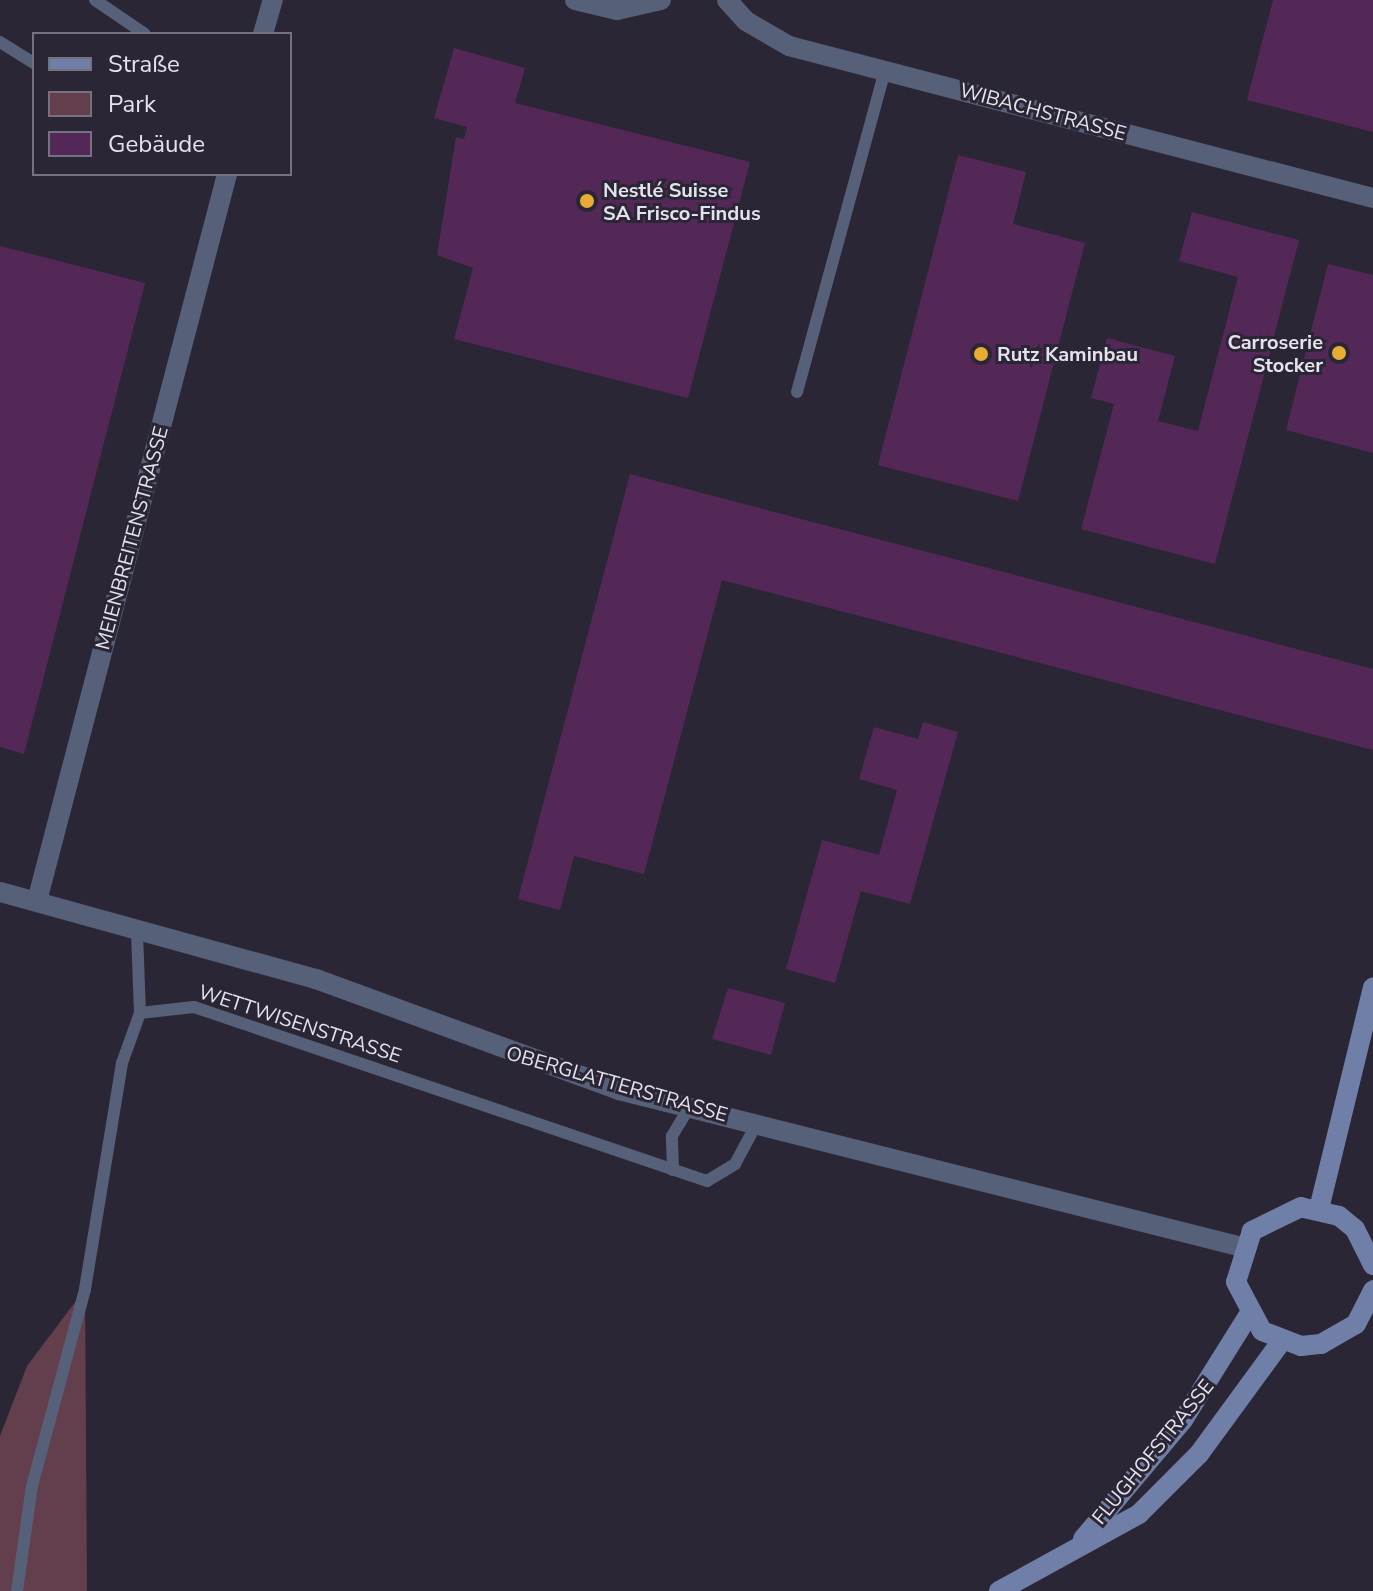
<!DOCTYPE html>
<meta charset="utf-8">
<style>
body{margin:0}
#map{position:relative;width:1373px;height:1591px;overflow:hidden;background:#2b2636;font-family:"Nunito Sans",sans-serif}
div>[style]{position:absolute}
.green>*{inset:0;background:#633e4d}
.building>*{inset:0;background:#542856}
.lane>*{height:12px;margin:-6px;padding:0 6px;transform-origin:6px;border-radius:6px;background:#576079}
.street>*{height:20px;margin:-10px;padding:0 10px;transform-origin:10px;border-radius:10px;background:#576079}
.secondary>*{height:20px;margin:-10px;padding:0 10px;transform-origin:10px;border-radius:10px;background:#707fa7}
.dots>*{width:22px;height:22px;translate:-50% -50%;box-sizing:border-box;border:4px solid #2b2636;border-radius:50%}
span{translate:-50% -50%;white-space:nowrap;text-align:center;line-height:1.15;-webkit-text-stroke:6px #2b2636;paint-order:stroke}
.street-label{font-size:20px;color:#e4e2ec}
.poi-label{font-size:20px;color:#e4e2ec;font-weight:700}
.left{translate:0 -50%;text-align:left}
.right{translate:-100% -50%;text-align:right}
.legend{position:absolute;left:32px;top:32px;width:260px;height:144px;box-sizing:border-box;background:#2b2636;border:2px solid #75717f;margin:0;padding:10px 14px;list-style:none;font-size:24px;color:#e4e2ec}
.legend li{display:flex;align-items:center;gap:16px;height:40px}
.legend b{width:40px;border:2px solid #75717f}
</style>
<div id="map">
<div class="green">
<i style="clip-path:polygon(85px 1289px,87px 1591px,0 1591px,0 1436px,27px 1366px)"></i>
</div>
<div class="building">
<i style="clip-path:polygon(1273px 0,1373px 0,1373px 132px,1247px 100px)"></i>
<i style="clip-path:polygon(454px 48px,525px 68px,515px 103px,750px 162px,688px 398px,454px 339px,473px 268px,437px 255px,456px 137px,464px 139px,467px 127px,434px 118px)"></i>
<i style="clip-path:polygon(958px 155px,1026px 172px,1013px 224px,1085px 243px,1018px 501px,878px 465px)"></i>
<i style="clip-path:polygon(1192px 212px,1299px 240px,1215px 564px,1081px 529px,1114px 404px,1091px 398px,1107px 338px,1175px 356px,1158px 421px,1198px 431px,1238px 277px,1179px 261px)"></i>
<i style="clip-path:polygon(0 246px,145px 283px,24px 754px,0 747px)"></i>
<i style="clip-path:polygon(1328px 264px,1373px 275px,1373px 453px,1286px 430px)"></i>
<i style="clip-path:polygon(630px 474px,1373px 669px,1373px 750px,722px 580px,644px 874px,574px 856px,560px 910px,518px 899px)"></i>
<i style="clip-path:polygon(923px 722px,958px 732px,910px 904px,861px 891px,835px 983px,786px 969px,822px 840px,879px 855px,897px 790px,859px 779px,874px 727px,918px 739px)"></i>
<i style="clip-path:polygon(728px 988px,785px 1003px,771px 1055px,712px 1039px)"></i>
</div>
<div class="lane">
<i style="left:95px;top:0;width:60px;rotate:34.2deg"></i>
<i style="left:0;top:42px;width:40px;rotate:32deg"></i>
<i style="left:797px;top:392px;width:334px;rotate:-74.7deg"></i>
<i style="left:137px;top:932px;width:81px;rotate:87.9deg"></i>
<i style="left:673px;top:1170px;width:34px;rotate:-92deg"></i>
<i style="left:672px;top:1136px;width:33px;rotate:-59deg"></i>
<i style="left:17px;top:1591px;width:106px;rotate:-81.9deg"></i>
<i style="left:32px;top:1486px;width:204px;rotate:-74.9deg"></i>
<i style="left:85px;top:1289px;width:229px;rotate:-80.7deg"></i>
<i style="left:122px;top:1063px;width:53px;rotate:-70.2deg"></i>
<i style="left:140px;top:1013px;width:54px;rotate:-6.3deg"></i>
<i style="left:194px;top:1007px;width:542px;rotate:18.74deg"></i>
<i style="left:707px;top:1181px;width:33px;rotate:-31deg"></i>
<i style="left:735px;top:1164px;width:44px;rotate:-61.7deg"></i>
</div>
<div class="street">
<i style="left:575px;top:0;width:43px;rotate:13.4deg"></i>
<i style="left:617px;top:10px;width:45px;rotate:-12.8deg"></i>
<i style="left:727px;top:0;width:28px;rotate:48deg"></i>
<i style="left:746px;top:21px;width:50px;rotate:30.2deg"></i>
<i style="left:789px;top:46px;width:603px;rotate:14.59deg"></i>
<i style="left:263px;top:34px;width:35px;rotate:-74deg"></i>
<i style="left:0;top:892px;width:328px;rotate:15.4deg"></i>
<i style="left:316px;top:979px;width:323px;rotate:20.1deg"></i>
<i style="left:619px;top:1090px;width:642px;rotate:14.14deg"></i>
<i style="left:37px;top:901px;width:751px;rotate:-75.35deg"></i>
</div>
<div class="secondary">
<i style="left:1319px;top:1209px;width:228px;rotate:-76.3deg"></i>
<i style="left:1373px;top:1265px;width:40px;rotate:-116.6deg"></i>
<i style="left:1355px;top:1229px;width:21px;rotate:-141deg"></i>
<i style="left:1339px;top:1216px;width:39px;rotate:-167deg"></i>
<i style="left:1301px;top:1207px;width:55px;rotate:153.9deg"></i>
<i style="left:1252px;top:1231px;width:53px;rotate:107.4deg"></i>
<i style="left:1236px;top:1282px;width:55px;rotate:62deg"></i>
<i style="left:1262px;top:1331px;width:42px;rotate:21deg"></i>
<i style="left:1301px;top:1346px;width:20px;rotate:-6deg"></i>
<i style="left:1321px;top:1344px;width:40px;rotate:-29.7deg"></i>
<i style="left:1356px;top:1324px;width:38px;rotate:-63deg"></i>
<i style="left:1083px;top:1539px;width:155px;rotate:-50deg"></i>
<i style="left:1183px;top:1420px;width:123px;rotate:-58deg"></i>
<i style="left:999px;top:1591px;width:160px;rotate:-28.8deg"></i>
<i style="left:1139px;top:1514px;width:85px;rotate:-45deg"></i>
<i style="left:1199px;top:1454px;width:139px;rotate:-53.8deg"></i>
</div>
<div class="dots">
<i style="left:587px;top:201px;background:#e7ac36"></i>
<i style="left:1339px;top:353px;background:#e7ac36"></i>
<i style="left:981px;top:354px;background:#e7ac36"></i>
</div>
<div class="street-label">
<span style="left:1043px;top:112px;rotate:15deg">WIBACHSTRASSE</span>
<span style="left:132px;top:538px;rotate:-75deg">MEIENBREITENSTRASSE</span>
<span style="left:300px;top:1024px;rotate:18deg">WETTWISENSTRASSE</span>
<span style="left:617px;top:1084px;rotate:16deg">OBERGLATTERSTRASSE</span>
<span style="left:1153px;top:1452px;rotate:-51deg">FLUGHOFSTRASSE</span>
</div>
<div class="poi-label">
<span class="left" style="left:603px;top:202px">Nestlé Suisse<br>SA Frisco-Findus</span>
<span class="right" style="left:1323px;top:354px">Carroserie<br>Stocker</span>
<span class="left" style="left:997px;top:354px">Rutz Kaminbau</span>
</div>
<ul class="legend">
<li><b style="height:10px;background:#707fa7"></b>Straße</li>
<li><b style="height:22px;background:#633e4d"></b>Park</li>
<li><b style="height:22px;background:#542856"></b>Gebäude</li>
</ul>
</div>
